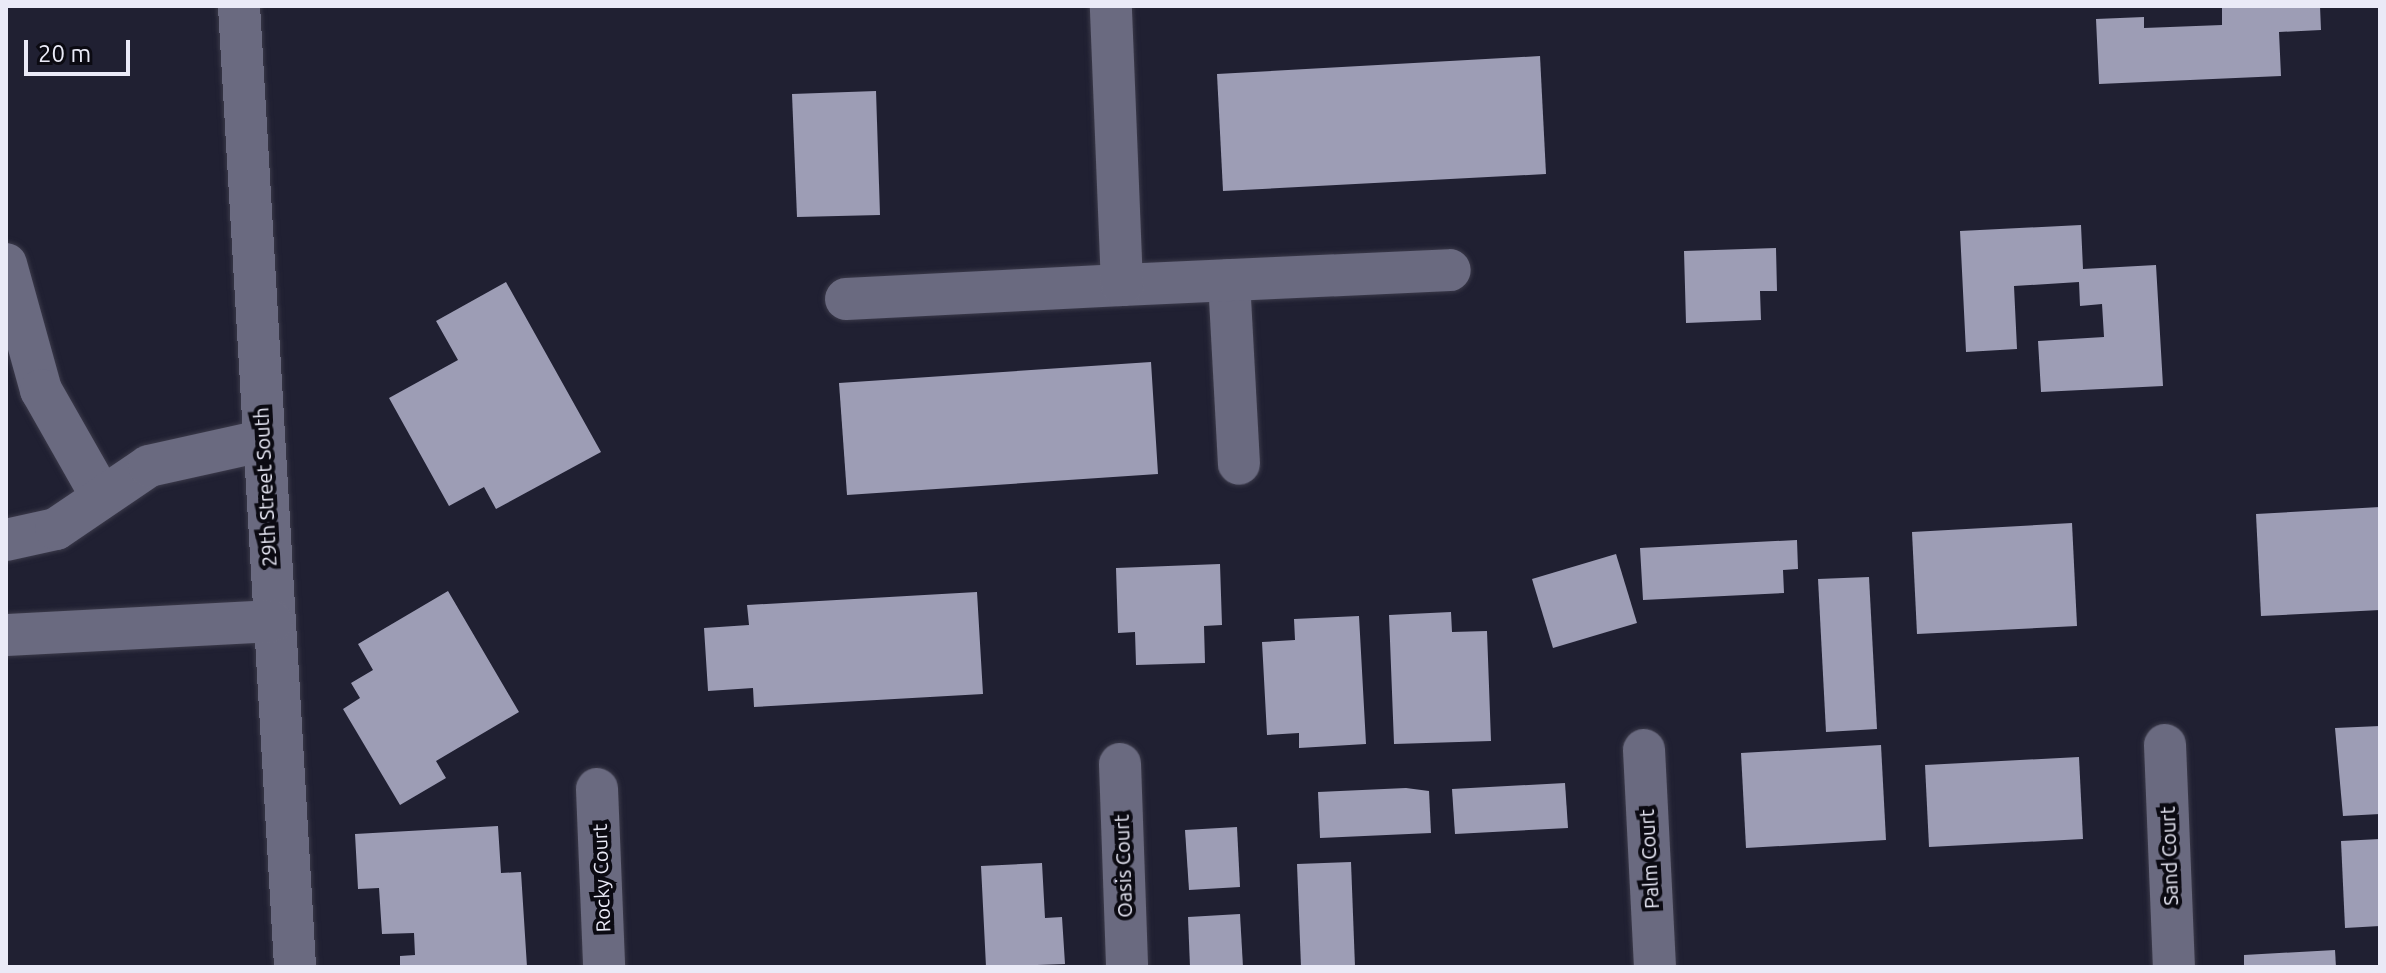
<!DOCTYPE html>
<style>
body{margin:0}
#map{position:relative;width:2386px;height:973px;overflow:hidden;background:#202032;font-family:Ubuntu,sans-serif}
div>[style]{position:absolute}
.building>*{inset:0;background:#9d9db5}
.roads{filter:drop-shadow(0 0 2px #3b3a4a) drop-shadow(0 0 2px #3b3a4a)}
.minor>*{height:42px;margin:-21px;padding:0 21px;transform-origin:21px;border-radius:21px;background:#6a6a80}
span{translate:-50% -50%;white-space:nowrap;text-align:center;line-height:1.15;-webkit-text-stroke:8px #0b0a12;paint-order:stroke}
.street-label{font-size:20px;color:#eaeaf7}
.frame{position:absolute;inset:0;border:8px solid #eaeaf7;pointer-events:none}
.scale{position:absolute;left:24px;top:40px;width:106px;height:36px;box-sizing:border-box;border:4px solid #eaeaf7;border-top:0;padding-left:10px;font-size:24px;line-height:28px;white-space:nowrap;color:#eaeaf7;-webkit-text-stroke:6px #0b0a12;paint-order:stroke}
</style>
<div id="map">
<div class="building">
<i style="clip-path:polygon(2222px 6px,2320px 6px,2321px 30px,2279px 32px,2281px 76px,2099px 84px,2096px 19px,2144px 17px,2144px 28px,2222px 25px)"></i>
<i style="clip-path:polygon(1540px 56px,1546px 174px,1223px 191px,1217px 74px)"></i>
<i style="clip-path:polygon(876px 91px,880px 215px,797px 217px,792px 94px)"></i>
<i style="clip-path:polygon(2081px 225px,2083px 269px,2156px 265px,2163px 386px,2041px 392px,2038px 341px,2104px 337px,2102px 304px,2080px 306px,2079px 282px,2014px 286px,2017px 349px,1966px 352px,1960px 231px)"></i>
<i style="clip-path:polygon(1776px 248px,1777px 291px,1760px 291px,1761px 320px,1686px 323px,1684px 251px)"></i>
<i style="clip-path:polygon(506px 282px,601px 452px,496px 509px,484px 487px,449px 506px,389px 398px,458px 360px,436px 321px)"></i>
<i style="clip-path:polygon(1151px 362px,1158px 474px,847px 495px,839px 383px)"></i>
<i style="clip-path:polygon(2380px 507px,2380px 610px,2261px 616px,2256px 514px)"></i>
<i style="clip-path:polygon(2072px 523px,2077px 626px,1917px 634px,1912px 532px)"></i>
<i style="clip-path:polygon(1797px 540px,1798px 569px,1783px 570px,1784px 593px,1643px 600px,1640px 548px)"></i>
<i style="clip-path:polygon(1616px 554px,1637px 623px,1553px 648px,1532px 579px)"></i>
<i style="clip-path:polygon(1220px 564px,1222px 625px,1204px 626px,1205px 663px,1136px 665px,1135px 632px,1118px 633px,1116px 568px)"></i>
<i style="clip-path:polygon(1869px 577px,1877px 729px,1826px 732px,1818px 579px)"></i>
<i style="clip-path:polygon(448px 591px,519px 712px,436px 761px,446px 778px,400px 805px,343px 709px,360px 698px,351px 683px,373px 670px,358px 644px)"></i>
<i style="clip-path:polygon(977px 592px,983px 694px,754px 707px,753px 688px,708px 691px,704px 628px,749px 625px,747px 605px)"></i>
<i style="clip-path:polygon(1451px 612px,1452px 632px,1487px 631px,1491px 741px,1394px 744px,1389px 615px)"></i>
<i style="clip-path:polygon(1359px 616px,1366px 744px,1299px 748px,1299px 733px,1267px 735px,1262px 642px,1295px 640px,1294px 619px)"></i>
<i style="clip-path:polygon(2380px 726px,2380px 814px,2343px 816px,2335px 728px)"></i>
<i style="clip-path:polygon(1881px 745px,1886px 840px,1746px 848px,1741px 753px)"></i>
<i style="clip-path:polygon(2079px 757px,2083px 839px,1929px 847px,1925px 765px)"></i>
<i style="clip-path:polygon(1565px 783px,1568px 828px,1455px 834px,1452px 789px)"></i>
<i style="clip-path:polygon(1406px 788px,1429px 791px,1431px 833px,1320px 838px,1318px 792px)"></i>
<i style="clip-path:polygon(498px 826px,501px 873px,521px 872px,527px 967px,400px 967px,400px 956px,415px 955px,414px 933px,382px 934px,379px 888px,358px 889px,355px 834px)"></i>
<i style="clip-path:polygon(1237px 827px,1240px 887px,1189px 890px,1185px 830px)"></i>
<i style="clip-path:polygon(2380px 839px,2380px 926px,2345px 928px,2341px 841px)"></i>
<i style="clip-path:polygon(1351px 862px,1355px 967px,1301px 967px,1297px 864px)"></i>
<i style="clip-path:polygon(1042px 863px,1045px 918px,1062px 917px,1065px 964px,986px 967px,981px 866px)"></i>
<i style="clip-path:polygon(1240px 914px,1243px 967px,1190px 967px,1188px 917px)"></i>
<i style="clip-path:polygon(2335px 950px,2336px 967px,2244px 967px,2244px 955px)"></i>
</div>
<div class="roads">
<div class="minor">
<i style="left:239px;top:6px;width:963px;rotate:86.66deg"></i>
<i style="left:6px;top:264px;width:131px;rotate:74.5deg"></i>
<i style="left:41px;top:390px;width:120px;rotate:60.4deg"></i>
<i style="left:1229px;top:280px;width:184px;rotate:86.9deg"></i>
<i style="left:1122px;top:285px;width:328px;rotate:-2.6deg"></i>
<i style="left:846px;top:299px;width:276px;rotate:-2.9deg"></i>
<i style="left:1122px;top:285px;width:279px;rotate:-92.3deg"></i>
<i style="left:6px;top:540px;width:51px;rotate:-12.4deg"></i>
<i style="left:56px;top:529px;width:112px;rotate:-34.1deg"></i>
<i style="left:149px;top:466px;width:116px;rotate:-12.5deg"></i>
<i style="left:6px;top:635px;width:266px;rotate:-3deg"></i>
<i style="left:2165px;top:745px;width:222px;rotate:87.7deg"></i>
<i style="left:1644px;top:750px;width:217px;rotate:87.1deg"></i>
<i style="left:1120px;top:764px;width:203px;rotate:88deg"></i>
<i style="left:597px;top:789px;width:178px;rotate:87.7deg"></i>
</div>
</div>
<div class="street-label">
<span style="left:265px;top:487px;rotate:-93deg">29th Street South</span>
<span style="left:2169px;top:856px;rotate:-92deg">Sand Court</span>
<span style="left:1649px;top:859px;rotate:-93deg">Palm Court</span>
<span style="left:1123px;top:866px;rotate:-92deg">Oasis Court</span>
<span style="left:601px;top:878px;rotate:-92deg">Rocky Court</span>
</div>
<div class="frame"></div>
<div class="scale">20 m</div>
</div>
